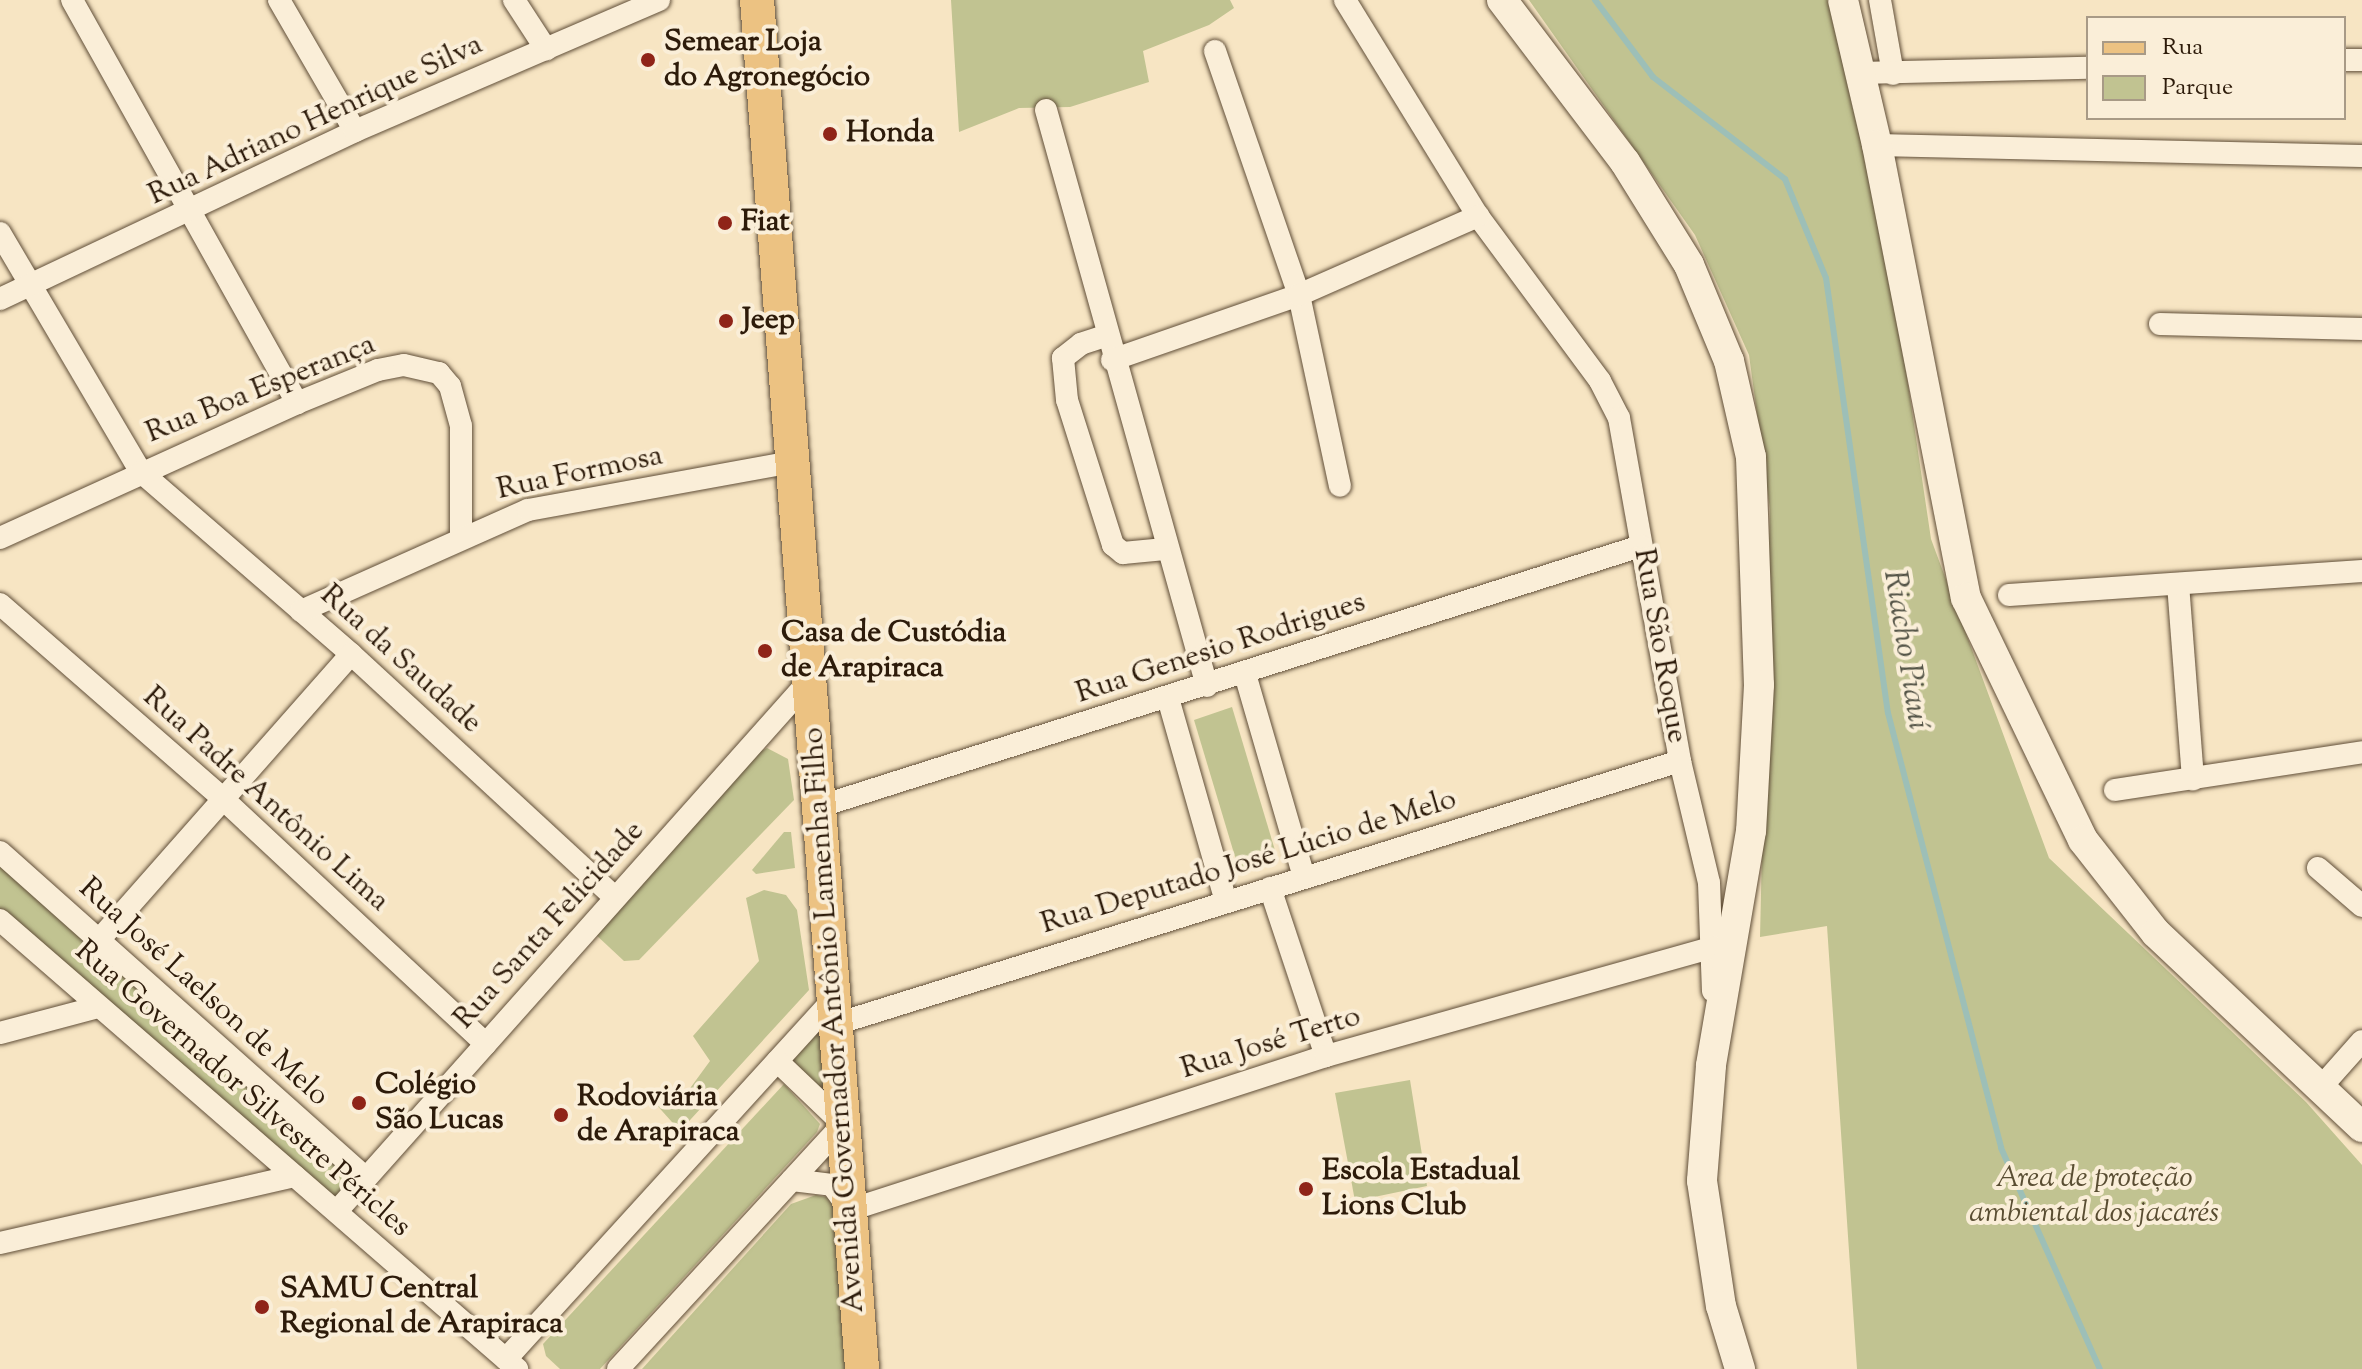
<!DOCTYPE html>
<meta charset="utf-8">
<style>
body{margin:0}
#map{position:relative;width:2362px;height:1369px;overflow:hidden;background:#f7e5c3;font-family:"Sorts Mill Goudy",serif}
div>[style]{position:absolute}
.green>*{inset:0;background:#c1c391}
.stream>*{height:6px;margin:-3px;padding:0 3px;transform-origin:3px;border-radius:3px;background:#9dbfb7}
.roads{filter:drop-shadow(0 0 2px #604e38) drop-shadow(0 0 2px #604e38)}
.minor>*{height:22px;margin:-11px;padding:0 11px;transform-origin:11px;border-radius:11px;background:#faeed8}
.secondary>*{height:30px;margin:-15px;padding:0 15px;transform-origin:15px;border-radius:15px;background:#faeed8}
.primary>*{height:34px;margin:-17px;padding:0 17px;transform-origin:17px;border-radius:17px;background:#ecc282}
.dots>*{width:22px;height:22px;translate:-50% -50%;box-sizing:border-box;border:4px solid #faeed8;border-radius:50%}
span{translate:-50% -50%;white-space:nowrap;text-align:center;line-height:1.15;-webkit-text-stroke:8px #faeed8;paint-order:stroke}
.poi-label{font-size:30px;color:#2d1b0a;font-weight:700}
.left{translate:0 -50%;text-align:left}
.street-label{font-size:30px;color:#2d1b0a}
.park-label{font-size:30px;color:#594d32;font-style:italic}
.water-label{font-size:32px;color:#545447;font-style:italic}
.legend{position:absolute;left:2086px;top:16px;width:260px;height:104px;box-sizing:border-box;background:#faeed8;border:2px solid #a89a86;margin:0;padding:10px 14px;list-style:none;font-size:24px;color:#2d1b0a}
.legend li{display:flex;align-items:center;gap:16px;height:40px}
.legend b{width:40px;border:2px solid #a89a86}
</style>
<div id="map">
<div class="green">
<i style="clip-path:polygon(951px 0,1230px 0,1234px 8px,1209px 25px,1143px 51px,1149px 82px,1070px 107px,1019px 108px,959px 132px)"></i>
<i style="clip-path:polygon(1529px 0,1851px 0,1931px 539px,2049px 858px,2306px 1102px,2362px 1165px,2362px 1369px,1857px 1369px,1827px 926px,1760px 937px,1770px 509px,1749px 355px,1695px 235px)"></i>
<i style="clip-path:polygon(1232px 707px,1277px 857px,1239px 870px,1194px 720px)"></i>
<i style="clip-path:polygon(767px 748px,788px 759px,794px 800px,639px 960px,624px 961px,594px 933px,754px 755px)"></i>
<i style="clip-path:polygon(784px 832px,791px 832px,795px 868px,756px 874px,752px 870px)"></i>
<i style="clip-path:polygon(0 852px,366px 1178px,337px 1211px,0 920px)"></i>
<i style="clip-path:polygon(764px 890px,786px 895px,797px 910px,809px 990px,680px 1131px,654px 1102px,664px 1090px,680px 1102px,710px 1061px,693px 1036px,759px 961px,746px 898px)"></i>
<i style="clip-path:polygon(834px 999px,843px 1124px,777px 1061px)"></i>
<i style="clip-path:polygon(1410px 1080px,1427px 1186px,1355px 1201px,1335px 1093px)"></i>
<i style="clip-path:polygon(784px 1084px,820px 1124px,817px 1132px,600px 1369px,560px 1369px,546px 1356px,543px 1344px)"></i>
<i style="clip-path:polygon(816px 1195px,831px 1198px,837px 1210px,846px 1369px,642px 1369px,791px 1204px)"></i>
</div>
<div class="stream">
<i style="left:1595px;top:0;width:96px;rotate:53deg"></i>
<i style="left:1653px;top:77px;width:167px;rotate:37.7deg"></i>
<i style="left:1785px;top:179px;width:107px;rotate:67.5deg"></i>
<i style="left:1826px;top:278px;width:439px;rotate:81.9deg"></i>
<i style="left:1888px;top:713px;width:449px;rotate:75.4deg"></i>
<i style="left:2001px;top:1148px;width:242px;rotate:65.9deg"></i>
</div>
<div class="roads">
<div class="minor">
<i style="left:72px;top:0;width:462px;rotate:60.8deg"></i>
<i style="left:279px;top:0;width:151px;rotate:59.9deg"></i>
<i style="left:514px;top:0;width:59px;rotate:56.9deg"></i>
<i style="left:1345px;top:0;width:254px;rotate:58.4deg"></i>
<i style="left:1478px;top:216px;width:205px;rotate:53.5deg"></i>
<i style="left:1600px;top:381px;width:42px;rotate:62.8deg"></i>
<i style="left:1619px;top:418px;width:348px;rotate:79.9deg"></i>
<i style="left:1680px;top:761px;width:125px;rotate:76.6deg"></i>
<i style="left:1709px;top:883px;width:108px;rotate:87.9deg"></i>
<i style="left:1880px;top:0;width:75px;rotate:80deg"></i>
<i style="left:1215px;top:51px;width:258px;rotate:71deg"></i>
<i style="left:1299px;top:295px;width:195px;rotate:77.9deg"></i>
<i style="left:2344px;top:60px;width:18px"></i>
<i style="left:1859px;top:73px;width:229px;rotate:-1.3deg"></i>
<i style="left:1046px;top:110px;width:598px;rotate:74.38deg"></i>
<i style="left:1877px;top:145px;width:485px;rotate:1.3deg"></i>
<i style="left:0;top:233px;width:277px;rotate:59.5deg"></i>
<i style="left:141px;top:472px;width:278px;rotate:40.9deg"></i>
<i style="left:351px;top:654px;width:359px;rotate:42.7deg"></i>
<i style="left:0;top:299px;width:393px;rotate:-25.3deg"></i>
<i style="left:355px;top:131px;width:331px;rotate:-23.3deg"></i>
<i style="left:2160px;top:324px;width:202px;rotate:1.4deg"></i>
<i style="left:1105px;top:336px;width:25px;rotate:162deg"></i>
<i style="left:1081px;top:344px;width:23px;rotate:142deg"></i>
<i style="left:1063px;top:358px;width:42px;rotate:84.6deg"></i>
<i style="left:1067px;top:400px;width:152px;rotate:72.4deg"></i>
<i style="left:1113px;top:545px;width:13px;rotate:39deg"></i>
<i style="left:1123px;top:553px;width:42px;rotate:-5.4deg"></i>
<i style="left:1112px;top:360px;width:198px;rotate:-19.2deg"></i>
<i style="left:1299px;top:295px;width:196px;rotate:-23.8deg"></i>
<i style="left:0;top:538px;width:326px;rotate:-24.4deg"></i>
<i style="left:297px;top:403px;width:87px;rotate:-22.2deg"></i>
<i style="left:378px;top:370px;width:26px;rotate:-11deg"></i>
<i style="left:404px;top:365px;width:36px;rotate:13deg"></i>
<i style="left:439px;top:373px;width:17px;rotate:50deg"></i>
<i style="left:450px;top:386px;width:41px;rotate:74.6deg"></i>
<i style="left:461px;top:426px;width:109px;rotate:90deg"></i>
<i style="left:2178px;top:584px;width:196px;rotate:85.6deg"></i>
<i style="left:2009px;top:595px;width:354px;rotate:-3.9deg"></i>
<i style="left:0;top:604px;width:293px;rotate:41.1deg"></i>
<i style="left:221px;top:797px;width:362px;rotate:43deg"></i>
<i style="left:301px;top:611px;width:248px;rotate:-24deg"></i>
<i style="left:528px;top:510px;width:268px;rotate:-10.3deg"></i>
<i style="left:1245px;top:674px;width:211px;rotate:73.8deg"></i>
<i style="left:1168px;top:698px;width:212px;rotate:74.1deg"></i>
<i style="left:2115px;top:790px;width:250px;rotate:-8.7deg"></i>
<i style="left:818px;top:807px;width:863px;rotate:-17.6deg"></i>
<i style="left:0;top:852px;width:490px;rotate:41.7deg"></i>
<i style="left:2318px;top:868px;width:58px;rotate:40.8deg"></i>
<i style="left:1270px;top:888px;width:177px;rotate:71.6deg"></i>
<i style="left:0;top:920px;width:685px;rotate:40.97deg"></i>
<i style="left:99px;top:940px;width:381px;rotate:-48.6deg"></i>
<i style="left:836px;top:1024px;width:884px;rotate:-17.31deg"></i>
<i style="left:0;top:1033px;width:101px;rotate:-14.9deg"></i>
<i style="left:2322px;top:1086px;width:60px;rotate:-48.4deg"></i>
<i style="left:792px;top:1180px;width:40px;rotate:7.1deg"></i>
<i style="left:832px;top:1185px;width:31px;rotate:54deg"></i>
<i style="left:850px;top:1210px;width:500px;rotate:-17.93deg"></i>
<i style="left:1326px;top:1056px;width:403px;rotate:-15.7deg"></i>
<i style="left:337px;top:1211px;width:710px;rotate:-48.31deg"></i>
<i style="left:0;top:1243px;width:302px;rotate:-12.8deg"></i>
<i style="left:506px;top:1359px;width:487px;rotate:-47.7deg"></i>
<i style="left:618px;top:1369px;width:333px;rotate:-47.4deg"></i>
<i style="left:843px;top:1124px;width:91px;rotate:-136.3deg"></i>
</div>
<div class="secondary">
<i style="left:1502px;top:0;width:203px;rotate:52.8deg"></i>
<i style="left:1625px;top:162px;width:121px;rotate:58.1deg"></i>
<i style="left:1689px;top:265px;width:104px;rotate:67.4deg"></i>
<i style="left:1729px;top:361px;width:98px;rotate:77.1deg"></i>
<i style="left:1751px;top:457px;width:228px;rotate:88deg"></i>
<i style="left:1759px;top:685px;width:146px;rotate:93.1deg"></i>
<i style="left:1751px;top:831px;width:238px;rotate:99.7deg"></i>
<i style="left:1711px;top:1066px;width:115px;rotate:94.5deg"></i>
<i style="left:1702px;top:1181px;width:126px;rotate:81.4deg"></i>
<i style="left:1721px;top:1306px;width:66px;rotate:73.2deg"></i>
<i style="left:1843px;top:0;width:149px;rotate:76.8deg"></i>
<i style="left:1877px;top:145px;width:462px;rotate:78.9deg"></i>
<i style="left:1966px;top:598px;width:269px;rotate:64.2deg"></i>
<i style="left:2083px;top:840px;width:118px;rotate:51.9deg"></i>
<i style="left:2156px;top:933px;width:283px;rotate:43.3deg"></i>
</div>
<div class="primary">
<i style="left:757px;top:0;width:1373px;rotate:85.61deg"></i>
</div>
</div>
<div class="dots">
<i style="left:648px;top:60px;background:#8f2418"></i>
<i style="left:830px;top:134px;background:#8f2418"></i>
<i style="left:725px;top:223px;background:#8f2418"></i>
<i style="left:726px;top:321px;background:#8f2418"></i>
<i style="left:765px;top:651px;background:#8f2418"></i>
<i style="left:359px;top:1103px;background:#8f2418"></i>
<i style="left:561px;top:1115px;background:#8f2418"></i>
<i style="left:1306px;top:1189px;background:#8f2418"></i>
<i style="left:262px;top:1307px;background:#8f2418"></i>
</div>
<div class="poi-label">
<span class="left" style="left:664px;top:60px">Semear Loja<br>do Agronegócio</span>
<span class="left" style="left:846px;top:134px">Honda</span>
<span class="left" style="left:741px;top:223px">Fiat</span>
<span class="left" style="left:742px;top:321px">Jeep</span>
<span class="left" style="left:781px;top:651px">Casa de Custódia<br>de Arapiraca</span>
<span class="left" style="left:375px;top:1103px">Colégio<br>São Lucas</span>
<span class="left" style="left:577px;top:1115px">Rodoviária<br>de Arapiraca</span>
<span class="left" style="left:1322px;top:1189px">Escola Estadual<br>Lions Club</span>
<span class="left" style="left:280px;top:1307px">SAMU Central<br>Regional de Arapiraca</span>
</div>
<div class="street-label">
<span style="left:316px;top:121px;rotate:-25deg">Rua Adriano Henrique Silva</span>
<span style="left:261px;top:390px;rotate:-22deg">Rua Boa Esperança</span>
<span style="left:580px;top:474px;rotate:-12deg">Rua Formosa</span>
<span style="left:1659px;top:646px;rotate:80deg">Rua São Roque</span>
<span style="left:1221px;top:649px;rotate:-18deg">Rua Genesio Rodrigues</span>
<span style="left:400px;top:660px;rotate:42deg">Rua da Saudade</span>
<span style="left:265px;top:800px;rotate:42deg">Rua Padre Antônio Lima</span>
<span style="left:1249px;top:863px;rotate:-17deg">Rua Deputado José Lúcio de Melo</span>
<span style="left:550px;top:926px;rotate:-48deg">Rua Santa Felicidade</span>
<span style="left:203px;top:993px;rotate:42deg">Rua José Laelson de Melo</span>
<span style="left:835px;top:1020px;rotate:-94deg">Avenida Governador Antônio Lamenha Filho</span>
<span style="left:1271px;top:1044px;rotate:-17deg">Rua José Terto</span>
<span style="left:242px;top:1090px;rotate:41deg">Rua Governador Silvestre Péricles</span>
</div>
<div class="park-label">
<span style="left:2094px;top:1196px">Area de proteção<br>ambiental dos jacarés</span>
</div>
<div class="water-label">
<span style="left:1905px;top:650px;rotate:81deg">Riacho Piauí</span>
</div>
<ul class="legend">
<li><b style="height:10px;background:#ecc282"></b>Rua</li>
<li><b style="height:22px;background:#c1c391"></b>Parque</li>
</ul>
</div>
